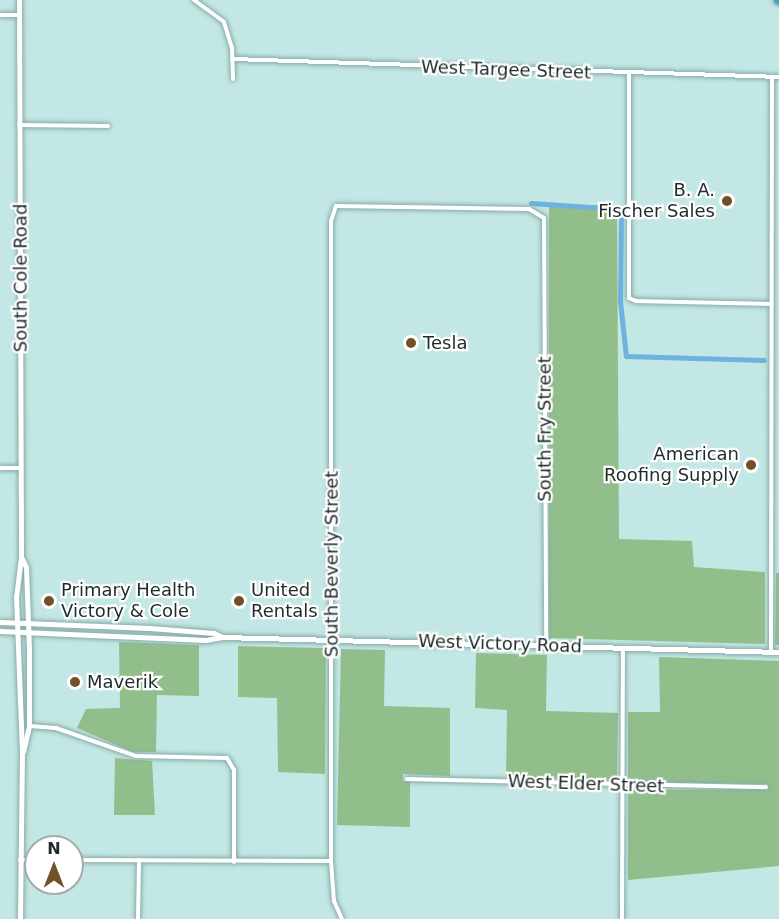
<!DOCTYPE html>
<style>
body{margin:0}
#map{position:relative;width:779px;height:919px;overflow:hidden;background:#c3e7e4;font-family:"DejaVu Sans",sans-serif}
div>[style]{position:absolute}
.green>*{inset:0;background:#92be8b}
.canal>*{height:5px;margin:-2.5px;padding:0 2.5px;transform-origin:2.5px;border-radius:2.5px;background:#6db3de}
.roads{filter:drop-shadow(0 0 2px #88aba8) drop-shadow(0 0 2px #88aba8)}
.street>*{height:4px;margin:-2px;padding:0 2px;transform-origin:2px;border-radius:2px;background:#fff}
.secondary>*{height:5px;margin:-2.5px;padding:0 2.5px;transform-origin:2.5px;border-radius:2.5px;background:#fff}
.highway>*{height:7px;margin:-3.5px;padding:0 3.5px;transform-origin:3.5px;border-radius:3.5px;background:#49a6b8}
.dots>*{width:16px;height:16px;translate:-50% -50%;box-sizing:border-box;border:3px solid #fff;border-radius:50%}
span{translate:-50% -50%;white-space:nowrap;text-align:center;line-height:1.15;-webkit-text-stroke:4.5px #fff;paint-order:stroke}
.street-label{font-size:18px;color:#1d2b2a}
.poi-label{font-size:18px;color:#1d2b2a}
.right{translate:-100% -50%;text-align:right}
.left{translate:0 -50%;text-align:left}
.north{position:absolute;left:24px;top:835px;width:60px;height:60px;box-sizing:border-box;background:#fff;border:2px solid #a5aaaa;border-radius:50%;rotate:0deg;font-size:16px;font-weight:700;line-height:24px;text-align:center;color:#1d2b2a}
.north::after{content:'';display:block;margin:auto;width:21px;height:27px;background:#725028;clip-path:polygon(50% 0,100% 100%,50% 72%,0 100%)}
</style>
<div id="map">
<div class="green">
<i style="clip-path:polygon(549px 204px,617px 206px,619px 539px,692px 541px,694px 567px,765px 572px,765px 644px,549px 638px)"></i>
<i style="clip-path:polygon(776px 573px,779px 573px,779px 645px,775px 645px)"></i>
<i style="clip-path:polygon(119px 642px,199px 645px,199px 696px,157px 695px,156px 752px,133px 752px,77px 728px,86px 709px,120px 708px)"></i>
<i style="clip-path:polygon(238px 646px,323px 648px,326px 651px,325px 774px,278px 772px,277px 698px,238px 697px)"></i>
<i style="clip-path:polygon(341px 649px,385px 650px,384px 706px,450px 708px,450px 776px,403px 774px,403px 781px,410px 781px,410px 827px,337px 825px)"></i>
<i style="clip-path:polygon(476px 653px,547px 655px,546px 711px,618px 713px,617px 780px,506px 777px,507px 710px,475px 708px)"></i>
<i style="clip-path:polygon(659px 657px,779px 661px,779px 866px,628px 880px,628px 790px,768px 789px,767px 784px,628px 782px,628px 712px,660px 712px)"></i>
<i style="clip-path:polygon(115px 758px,152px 761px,155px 815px,114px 815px)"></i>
</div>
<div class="canal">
<i style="left:531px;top:203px;width:90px;rotate:3.8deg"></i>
<i style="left:621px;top:209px;width:92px;rotate:90.6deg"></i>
<i style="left:620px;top:301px;width:55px;rotate:83.8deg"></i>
<i style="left:626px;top:356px;width:138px;rotate:1.7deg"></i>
</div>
<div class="roads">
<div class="street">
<i style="left:194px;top:0;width:37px;rotate:36deg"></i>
<i style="left:224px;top:22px;width:27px;rotate:73deg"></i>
<i style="left:232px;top:48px;width:31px;rotate:88deg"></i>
<i style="left:0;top:15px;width:20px"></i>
<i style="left:232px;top:59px;width:547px;rotate:1.88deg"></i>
<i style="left:629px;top:73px;width:225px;rotate:90deg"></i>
<i style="left:629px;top:298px;width:8px;rotate:23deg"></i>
<i style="left:636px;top:301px;width:135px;rotate:1.3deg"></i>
<i style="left:19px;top:125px;width:89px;rotate:0.6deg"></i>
<i style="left:0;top:468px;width:21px"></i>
<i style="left:771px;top:651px;width:574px;rotate:-89.9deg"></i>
<i style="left:29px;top:726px;width:27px;rotate:4deg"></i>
<i style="left:56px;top:728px;width:85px;rotate:19.3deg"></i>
<i style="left:136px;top:756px;width:91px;rotate:1.3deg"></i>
<i style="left:227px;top:758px;width:14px;rotate:60deg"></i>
<i style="left:234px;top:770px;width:92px;rotate:90deg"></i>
<i style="left:407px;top:779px;width:359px;rotate:1.3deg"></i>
<i style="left:20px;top:860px;width:16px"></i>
<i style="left:72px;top:860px;width:259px;rotate:0.2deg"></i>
<i style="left:138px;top:919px;width:59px;rotate:-89deg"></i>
<i style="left:342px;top:919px;width:20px;rotate:-114deg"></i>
<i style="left:334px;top:901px;width:40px;rotate:-94.3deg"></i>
<i style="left:331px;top:861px;width:640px;rotate:-90deg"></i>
<i style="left:331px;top:221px;width:16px;rotate:-72deg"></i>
<i style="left:336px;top:206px;width:193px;rotate:0.9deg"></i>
<i style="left:529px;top:209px;width:17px;rotate:31deg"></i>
<i style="left:544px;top:218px;width:427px;rotate:89.7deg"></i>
<i style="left:622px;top:919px;width:271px;rotate:-89.8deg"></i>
</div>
<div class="secondary">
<i style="left:19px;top:0;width:557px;rotate:89.79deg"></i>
<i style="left:21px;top:557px;width:39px;rotate:97deg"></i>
<i style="left:16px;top:596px;width:157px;rotate:87.8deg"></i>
<i style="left:22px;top:753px;width:166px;rotate:90.7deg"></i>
<i style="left:21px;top:557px;width:11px;rotate:63deg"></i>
<i style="left:26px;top:567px;width:80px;rotate:87.9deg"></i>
<i style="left:29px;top:647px;width:79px;rotate:90deg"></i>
<i style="left:29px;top:726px;width:26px;rotate:103deg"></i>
<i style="left:0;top:622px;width:150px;rotate:2.3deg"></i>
<i style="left:150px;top:628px;width:64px;rotate:4.5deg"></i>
<i style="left:214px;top:633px;width:9px;rotate:27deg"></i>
<i style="left:0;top:631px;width:206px;rotate:2.5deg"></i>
<i style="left:206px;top:640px;width:16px;rotate:-11deg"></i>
<i style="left:222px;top:637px;width:557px;rotate:1.54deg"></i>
</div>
<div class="highway">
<i style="left:777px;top:0;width:2px;rotate:27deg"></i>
</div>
</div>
<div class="dots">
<i style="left:727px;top:201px;background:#725028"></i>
<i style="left:411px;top:343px;background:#725028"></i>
<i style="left:751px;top:465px;background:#725028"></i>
<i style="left:49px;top:601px;background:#725028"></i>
<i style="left:239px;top:601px;background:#725028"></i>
<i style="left:75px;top:682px;background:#725028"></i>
</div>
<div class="street-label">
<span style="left:506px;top:70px;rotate:2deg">West Targee Street</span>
<span style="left:21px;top:278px;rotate:-90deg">South Cole Road</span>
<span style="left:545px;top:429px;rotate:-90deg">South Fry Street</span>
<span style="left:332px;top:564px;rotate:-90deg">South Beverly Street</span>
<span style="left:500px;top:644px;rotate:2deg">West Victory Road</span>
<span style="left:586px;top:784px;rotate:2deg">West Elder Street</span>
</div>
<div class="poi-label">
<span class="right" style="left:715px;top:201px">B. A.<br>Fischer Sales</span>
<span class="left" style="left:423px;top:343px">Tesla</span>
<span class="right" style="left:739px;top:465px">American<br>Roofing Supply</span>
<span class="left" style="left:61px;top:601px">Primary Health<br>Victory &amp; Cole</span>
<span class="left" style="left:251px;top:601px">United<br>Rentals</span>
<span class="left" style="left:87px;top:682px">Maverik</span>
</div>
<div class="north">N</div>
</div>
